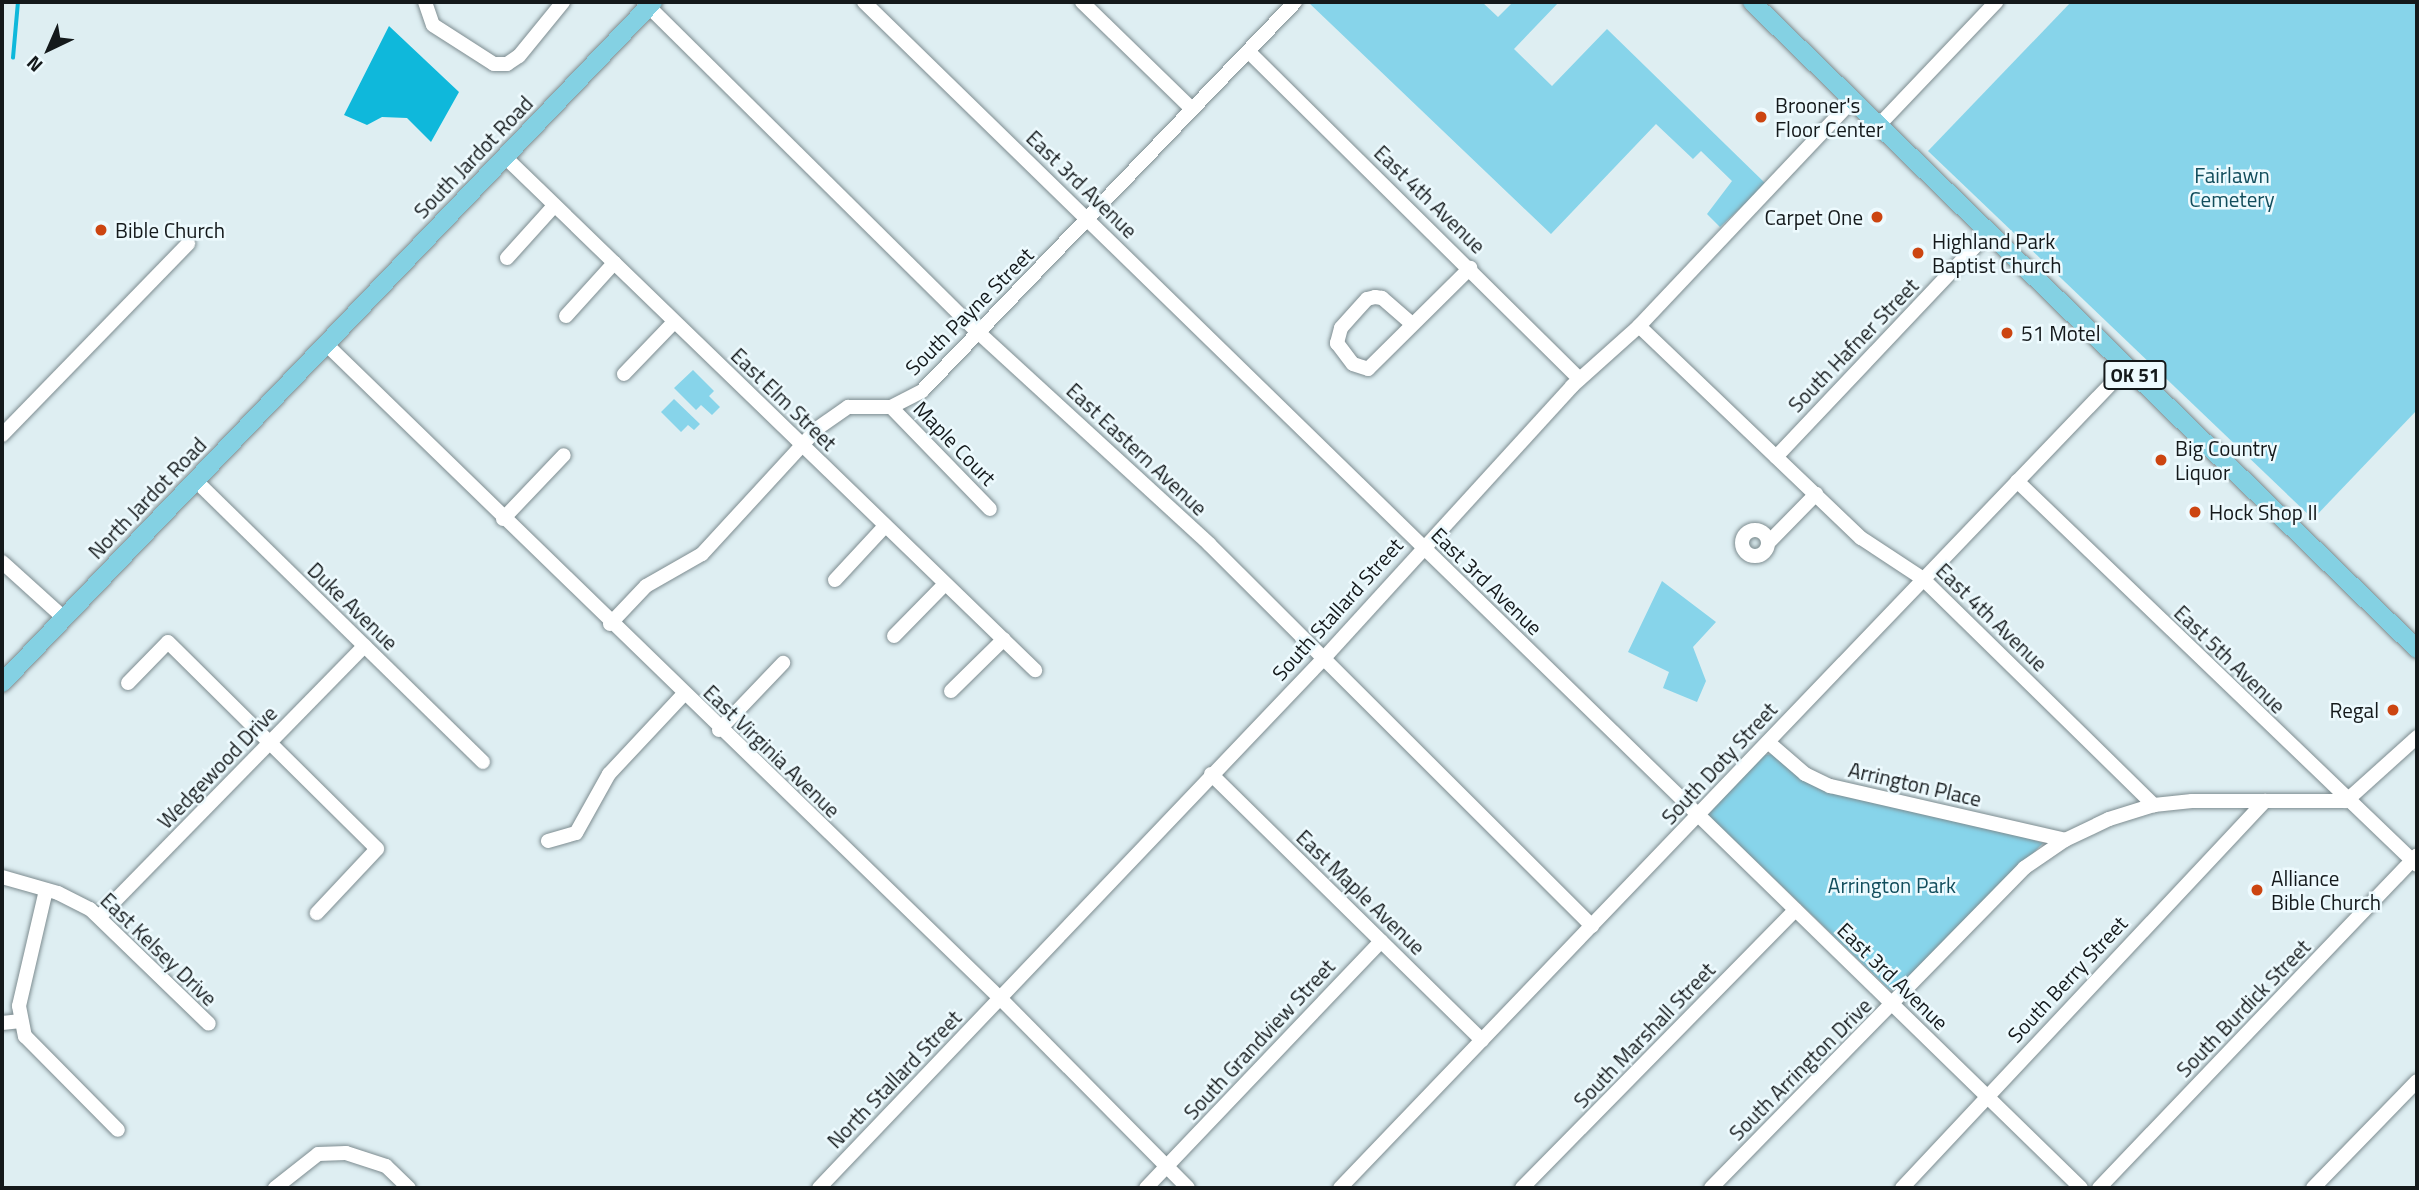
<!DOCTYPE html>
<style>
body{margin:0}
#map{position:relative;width:2419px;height:1190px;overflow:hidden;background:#deeef2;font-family:"Titillium Web",sans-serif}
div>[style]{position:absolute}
.green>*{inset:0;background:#87d4ea}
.water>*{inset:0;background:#0fb8db}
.stream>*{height:3.5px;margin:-1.75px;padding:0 1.75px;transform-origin:1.75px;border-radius:1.75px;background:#0fb8db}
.roads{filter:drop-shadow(0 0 2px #7d8c90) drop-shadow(0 0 2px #7d8c90)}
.minor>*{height:14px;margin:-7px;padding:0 7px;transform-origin:7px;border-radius:7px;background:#fff}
.minor>.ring{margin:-7px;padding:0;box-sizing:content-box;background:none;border:14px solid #fff;border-radius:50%}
.major>*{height:18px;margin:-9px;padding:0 9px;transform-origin:9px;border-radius:9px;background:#84d1e3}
.dots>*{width:19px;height:19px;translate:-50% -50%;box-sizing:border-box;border:4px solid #edfafe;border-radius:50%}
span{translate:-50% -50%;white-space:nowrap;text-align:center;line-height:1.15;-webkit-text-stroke:5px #edfafe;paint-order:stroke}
.shield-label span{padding:2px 5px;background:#edfafe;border:2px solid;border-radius:5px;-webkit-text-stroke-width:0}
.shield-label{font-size:19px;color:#14191b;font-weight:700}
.poi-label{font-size:21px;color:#14191b}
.left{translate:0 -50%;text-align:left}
.right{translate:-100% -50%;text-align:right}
.street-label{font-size:21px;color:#14191b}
.park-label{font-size:21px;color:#114d5c}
.frame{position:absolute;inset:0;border:4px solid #14191b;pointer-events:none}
.north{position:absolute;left:14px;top:14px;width:70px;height:70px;-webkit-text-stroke:5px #edfafe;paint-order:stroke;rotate:224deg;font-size:19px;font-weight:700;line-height:28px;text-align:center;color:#14191b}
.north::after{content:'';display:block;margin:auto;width:24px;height:32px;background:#14191b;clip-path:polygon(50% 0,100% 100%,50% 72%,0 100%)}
</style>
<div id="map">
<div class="green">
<i style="clip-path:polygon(1308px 2px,1482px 2px,1498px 17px,1513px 2px,1559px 2px,1514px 49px,1552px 86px,1607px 29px,1766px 184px,1720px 227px,1707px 214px,1732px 181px,1701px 151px,1693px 159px,1656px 124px,1551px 234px)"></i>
<i style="clip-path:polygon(2071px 2px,2417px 2px,2417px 410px,2313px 519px,1928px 151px)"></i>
<i style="clip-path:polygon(693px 370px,714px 391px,709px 396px,720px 407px,712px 415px,701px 405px,696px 410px,674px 388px)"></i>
<i style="clip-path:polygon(674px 399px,700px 424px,694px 430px,688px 425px,681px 432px,661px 412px)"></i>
<i style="clip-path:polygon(1662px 581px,1716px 622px,1693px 647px,1706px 681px,1697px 702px,1663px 688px,1669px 672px,1628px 652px)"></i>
<i style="clip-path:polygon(1775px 754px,1789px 768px,2043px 843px,1897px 992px,1889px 989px,1708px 815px,1763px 755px)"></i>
</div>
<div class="water">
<i style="clip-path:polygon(389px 26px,459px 92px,431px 142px,407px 118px,382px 117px,367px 125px,344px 115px)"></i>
</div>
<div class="stream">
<i style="left:13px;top:58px;width:56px;rotate:-84.9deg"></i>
</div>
<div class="roads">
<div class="minor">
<i style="left:425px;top:2px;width:24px;rotate:71deg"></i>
<i style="left:433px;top:25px;width:72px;rotate:32.6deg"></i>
<i style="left:494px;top:64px;width:13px"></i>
<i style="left:507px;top:64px;width:14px;rotate:-34deg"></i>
<i style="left:519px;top:56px;width:70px;rotate:-50.8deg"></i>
<i style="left:644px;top:2px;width:471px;rotate:44.7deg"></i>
<i style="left:979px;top:333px;width:312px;rotate:42.5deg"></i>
<i style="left:1209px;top:544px;width:541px;rotate:44.93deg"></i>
<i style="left:864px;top:2px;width:1699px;rotate:44.26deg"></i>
<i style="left:1082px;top:2px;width:153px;rotate:44.2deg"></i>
<i style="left:1249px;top:52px;width:465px;rotate:44.7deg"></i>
<i style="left:1879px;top:125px;width:170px;rotate:-46.4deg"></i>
<i style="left:505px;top:157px;width:738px;rotate:44.07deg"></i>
<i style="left:507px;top:258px;width:70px;rotate:-47.9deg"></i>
<i style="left:566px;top:316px;width:72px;rotate:-47.8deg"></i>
<i style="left:1412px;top:324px;width:40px;rotate:-139deg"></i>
<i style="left:1382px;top:298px;width:7px;rotate:-172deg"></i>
<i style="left:1375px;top:297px;width:8px;rotate:166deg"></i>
<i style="left:1367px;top:299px;width:39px;rotate:132deg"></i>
<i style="left:1341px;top:328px;width:16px;rotate:105deg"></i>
<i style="left:1337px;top:343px;width:26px;rotate:53deg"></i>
<i style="left:1353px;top:364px;width:16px;rotate:18deg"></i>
<i style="left:1368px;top:369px;width:144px;rotate:-44.7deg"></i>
<i style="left:1639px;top:326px;width:307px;rotate:43.7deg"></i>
<i style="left:1861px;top:538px;width:73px;rotate:33.3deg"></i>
<i style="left:1922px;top:578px;width:325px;rotate:44.4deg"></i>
<i style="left:326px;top:344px;width:939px;rotate:44.14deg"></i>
<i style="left:1000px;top:998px;width:267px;rotate:45.3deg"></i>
<i style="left:624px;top:374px;width:72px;rotate:-46.1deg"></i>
<i style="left:891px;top:407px;width:142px;rotate:45.9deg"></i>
<i style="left:2px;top:435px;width:267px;rotate:-45.8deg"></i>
<i style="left:1776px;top:457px;width:310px;rotate:-46.6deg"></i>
<i style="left:195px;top:480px;width:403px;rotate:44.4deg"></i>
<i style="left:2017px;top:481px;width:554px;rotate:43.83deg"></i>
<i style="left:503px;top:519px;width:88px;rotate:-46.4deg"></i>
<i class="ring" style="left:1742px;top:530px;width:12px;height:12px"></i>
<i style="left:1770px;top:541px;width:66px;rotate:-45.6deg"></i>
<i style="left:2px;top:562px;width:84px;rotate:42.1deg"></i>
<i style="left:835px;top:580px;width:74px;rotate:-47.2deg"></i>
<i style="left:610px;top:624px;width:52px;rotate:-46.5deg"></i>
<i style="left:646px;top:586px;width:64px;rotate:-29.7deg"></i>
<i style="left:702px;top:554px;width:171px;rotate:-47.4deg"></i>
<i style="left:818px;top:428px;width:37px;rotate:-35deg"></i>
<i style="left:848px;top:407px;width:43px"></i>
<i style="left:891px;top:407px;width:35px;rotate:-27deg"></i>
<i style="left:922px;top:391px;width:539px;rotate:-46.2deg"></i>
<i style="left:894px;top:636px;width:73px;rotate:-45.6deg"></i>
<i style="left:128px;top:683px;width:57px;rotate:-45.7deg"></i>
<i style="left:168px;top:642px;width:294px;rotate:44.7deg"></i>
<i style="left:377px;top:849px;width:88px;rotate:133.2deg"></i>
<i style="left:951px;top:691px;width:74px;rotate:-44.5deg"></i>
<i style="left:719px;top:730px;width:93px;rotate:-46.3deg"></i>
<i style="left:1768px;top:742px;width:49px;rotate:40.9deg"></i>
<i style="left:1805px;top:774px;width:28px;rotate:26deg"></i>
<i style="left:1830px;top:786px;width:241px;rotate:12.9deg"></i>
<i style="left:1211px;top:774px;width:380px;rotate:44.5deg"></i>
<i style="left:548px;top:841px;width:29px;rotate:-16deg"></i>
<i style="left:576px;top:833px;width:68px;rotate:-60.8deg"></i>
<i style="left:609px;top:774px;width:108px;rotate:-46.9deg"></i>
<i style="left:2px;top:877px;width:58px;rotate:15.9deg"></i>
<i style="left:58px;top:893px;width:36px;rotate:27deg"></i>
<i style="left:90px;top:909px;width:165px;rotate:44deg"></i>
<i style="left:46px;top:890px;width:119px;rotate:103.1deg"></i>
<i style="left:19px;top:1006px;width:31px;rotate:79deg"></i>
<i style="left:25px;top:1036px;width:132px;rotate:45.3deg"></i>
<i style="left:100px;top:916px;width:378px;rotate:-45.6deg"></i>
<i style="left:2px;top:1023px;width:19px;rotate:-6deg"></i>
<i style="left:275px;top:1188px;width:55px;rotate:-38.3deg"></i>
<i style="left:318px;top:1154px;width:28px;rotate:-2deg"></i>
<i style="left:346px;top:1153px;width:42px;rotate:18deg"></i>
<i style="left:386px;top:1166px;width:32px;rotate:44deg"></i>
<i style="left:819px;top:1188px;width:732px;rotate:-46.38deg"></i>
<i style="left:1324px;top:658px;width:368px;rotate:-47.6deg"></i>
<i style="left:1572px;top:386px;width:90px;rotate:-41.8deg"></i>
<i style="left:1639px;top:326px;width:311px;rotate:-46.6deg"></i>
<i style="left:1146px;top:1188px;width:341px;rotate:-46.4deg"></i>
<i style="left:1340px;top:1188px;width:1137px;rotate:-46.21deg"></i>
<i style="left:1522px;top:1188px;width:390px;rotate:-45.5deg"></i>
<i style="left:1711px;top:1188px;width:448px;rotate:-45.6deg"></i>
<i style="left:2024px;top:868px;width:50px;rotate:-34.3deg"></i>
<i style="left:2065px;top:840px;width:49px;rotate:-25.5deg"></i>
<i style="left:2109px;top:819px;width:47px;rotate:-17.3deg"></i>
<i style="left:2154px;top:805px;width:38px;rotate:-6deg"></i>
<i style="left:2192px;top:801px;width:154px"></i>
<i style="left:2346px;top:801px;width:96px;rotate:-42deg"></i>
<i style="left:1902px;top:1188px;width:531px;rotate:-46.83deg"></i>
<i style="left:2099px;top:1188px;width:460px;rotate:-46.3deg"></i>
<i style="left:2313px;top:1188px;width:149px;rotate:-45.8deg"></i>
</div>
<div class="major">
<i style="left:1752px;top:2px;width:928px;rotate:44.21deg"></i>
<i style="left:2px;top:683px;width:942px;rotate:-46.29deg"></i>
</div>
</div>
<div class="dots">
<i style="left:1761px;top:117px;background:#cc4511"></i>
<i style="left:1877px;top:217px;background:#cc4511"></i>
<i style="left:101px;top:230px;background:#cc4511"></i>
<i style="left:1918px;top:253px;background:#cc4511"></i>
<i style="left:2007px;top:333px;background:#cc4511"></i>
<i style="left:2161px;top:460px;background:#cc4511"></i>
<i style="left:2195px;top:512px;background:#cc4511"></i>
<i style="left:2393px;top:710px;background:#cc4511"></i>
<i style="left:2257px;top:890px;background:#cc4511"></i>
</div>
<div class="shield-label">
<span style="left:2135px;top:375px">OK 51</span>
</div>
<div class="poi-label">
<span class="left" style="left:1775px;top:117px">Brooner's<br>Floor Center</span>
<span class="right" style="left:1863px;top:217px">Carpet One</span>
<span class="left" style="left:115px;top:230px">Bible Church</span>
<span class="left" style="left:1932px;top:253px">Highland Park<br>Baptist Church</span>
<span class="left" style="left:2021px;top:333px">51 Motel</span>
<span class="left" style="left:2175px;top:460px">Big Country<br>Liquor</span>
<span class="left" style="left:2209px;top:512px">Hock Shop II</span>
<span class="right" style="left:2379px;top:710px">Regal</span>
<span class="left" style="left:2271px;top:890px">Alliance<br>Bible Church</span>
</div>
<div class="street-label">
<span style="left:473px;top:157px;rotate:-46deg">South Jardot Road</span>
<span style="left:1082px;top:184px;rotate:44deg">East 3rd Avenue</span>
<span style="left:1430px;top:199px;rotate:44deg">East 4th Avenue</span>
<span style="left:969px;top:311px;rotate:-45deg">South Payne Street</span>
<span style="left:1853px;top:345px;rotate:-46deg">South Hafner Street</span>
<span style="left:784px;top:399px;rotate:44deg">East Elm Street</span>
<span style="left:955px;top:443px;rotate:46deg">Maple Court</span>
<span style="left:1137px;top:449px;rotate:43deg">East Eastern Avenue</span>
<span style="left:147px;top:498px;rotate:-46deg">North Jardot Road</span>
<span style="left:1487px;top:581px;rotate:44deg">East 3rd Avenue</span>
<span style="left:353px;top:606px;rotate:44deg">Duke Avenue</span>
<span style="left:1337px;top:609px;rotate:-48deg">South Stallard Street</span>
<span style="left:1992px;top:617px;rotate:44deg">East 4th Avenue</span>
<span style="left:2230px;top:659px;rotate:44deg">East 5th Avenue</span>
<span style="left:772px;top:751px;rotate:44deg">East Virginia Avenue</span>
<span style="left:1719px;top:763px;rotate:-47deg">South Doty Street</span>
<span style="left:217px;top:767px;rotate:-46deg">Wedgewood Drive</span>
<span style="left:1915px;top:784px;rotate:13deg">Arrington Place</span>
<span style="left:1361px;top:892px;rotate:44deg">East Maple Avenue</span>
<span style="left:159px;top:949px;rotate:44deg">East Kelsey Drive</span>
<span style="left:1893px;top:976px;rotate:44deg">East 3rd Avenue</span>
<span style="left:2067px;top:979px;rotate:-47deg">South Berry Street</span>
<span style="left:2243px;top:1008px;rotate:-46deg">South Burdick Street</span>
<span style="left:1644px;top:1035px;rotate:-46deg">South Marshall Street</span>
<span style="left:1259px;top:1039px;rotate:-47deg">South Grandview Street</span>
<span style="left:1800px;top:1069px;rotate:-45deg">South Arrington Drive</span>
<span style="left:894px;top:1079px;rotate:-46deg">North Stallard Street</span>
</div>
<div class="park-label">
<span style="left:2232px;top:187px">Fairlawn<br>Cemetery</span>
<span style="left:1892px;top:885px">Arrington Park</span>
</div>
<div class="frame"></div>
<div class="north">N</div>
</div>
